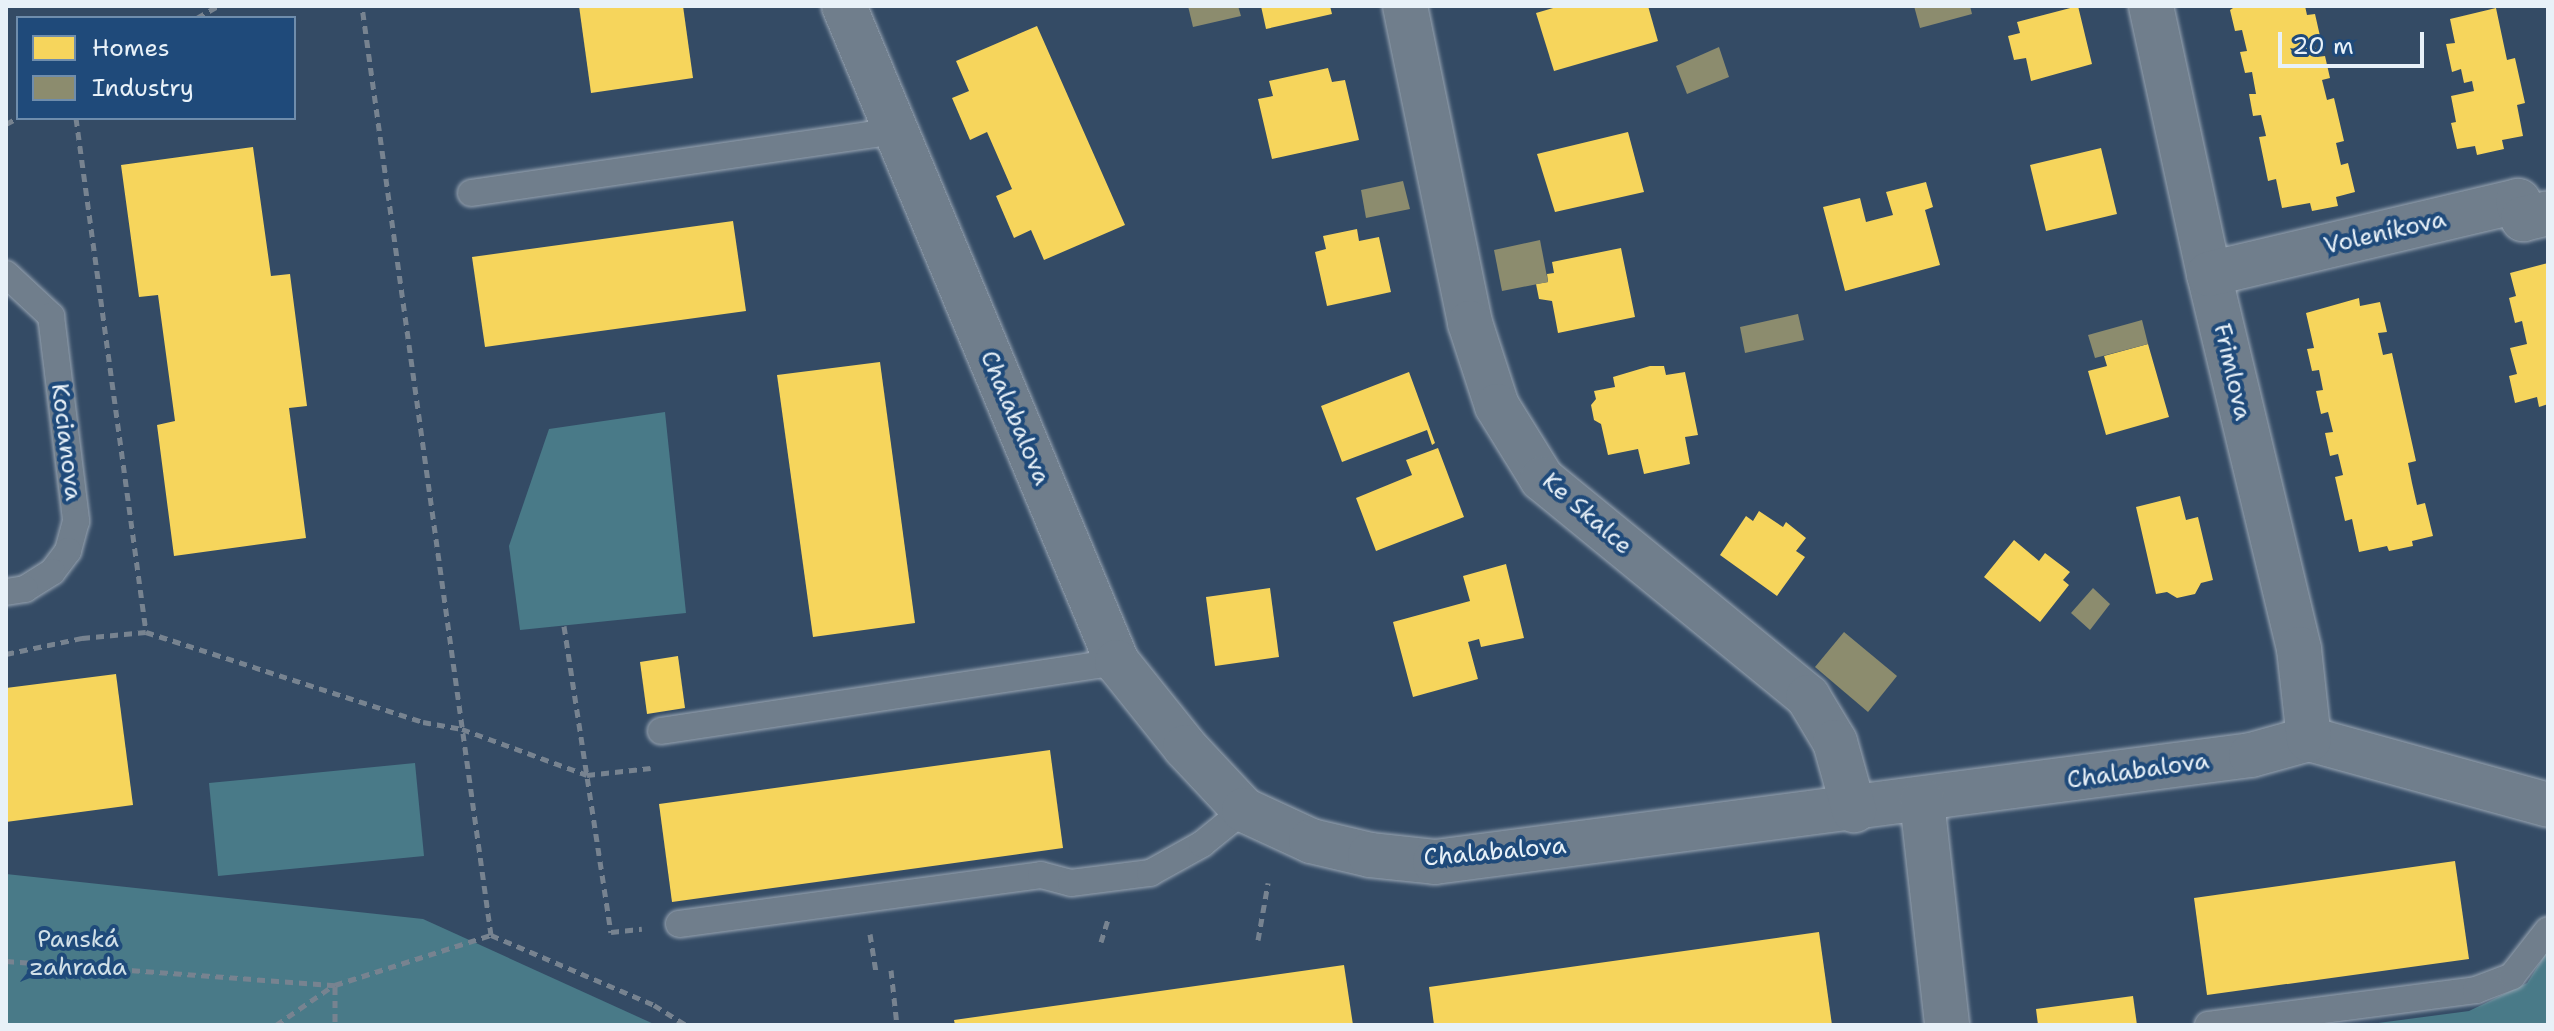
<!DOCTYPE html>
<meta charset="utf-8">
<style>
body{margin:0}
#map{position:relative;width:2554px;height:1031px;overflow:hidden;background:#344b65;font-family:"Shantell Sans",sans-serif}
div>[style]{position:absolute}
.green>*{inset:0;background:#497a88}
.homes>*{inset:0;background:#f6d55c}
.industry>*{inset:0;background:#8c8c6e}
.path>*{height:5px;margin-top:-2.5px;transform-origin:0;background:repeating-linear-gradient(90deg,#778390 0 8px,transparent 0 14px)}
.roads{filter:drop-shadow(0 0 2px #9aa6b3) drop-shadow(0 0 2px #9aa6b3)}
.lane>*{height:26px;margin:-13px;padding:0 13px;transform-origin:13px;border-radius:13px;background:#707e8c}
.street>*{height:44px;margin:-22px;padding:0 22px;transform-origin:22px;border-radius:22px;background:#707e8c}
span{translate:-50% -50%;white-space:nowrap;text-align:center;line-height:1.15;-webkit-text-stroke:8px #1f4a7a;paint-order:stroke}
.street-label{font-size:24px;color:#e8f1f8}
.park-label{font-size:24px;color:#d1e0e8}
.frame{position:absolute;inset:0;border:8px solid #e8f1f8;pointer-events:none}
.legend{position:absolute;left:16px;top:16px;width:280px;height:104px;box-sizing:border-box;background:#1f4a7a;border:2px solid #6f8dac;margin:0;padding:10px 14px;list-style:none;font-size:24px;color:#e8f1f8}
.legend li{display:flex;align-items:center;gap:16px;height:40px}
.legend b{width:40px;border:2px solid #6f8dac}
.scale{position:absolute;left:2278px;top:32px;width:146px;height:36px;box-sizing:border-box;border:4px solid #e8f1f8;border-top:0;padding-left:10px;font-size:24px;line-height:28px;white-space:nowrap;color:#e8f1f8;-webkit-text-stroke:6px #1f4a7a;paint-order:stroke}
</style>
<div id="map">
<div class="green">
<i style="clip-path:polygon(665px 412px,686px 613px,520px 630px,509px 546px,549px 429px)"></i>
<i style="clip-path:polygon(415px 763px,424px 856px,218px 876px,209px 783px)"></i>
<i style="clip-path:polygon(6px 874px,423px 919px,656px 1025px,6px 1025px)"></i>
<i style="clip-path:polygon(2548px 950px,2548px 1025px,2363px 1025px,2469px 1011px,2527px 983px)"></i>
</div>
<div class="homes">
<i style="clip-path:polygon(579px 6px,683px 6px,693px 78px,591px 93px)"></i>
<i style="clip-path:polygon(1261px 6px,1330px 6px,1332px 14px,1266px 29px)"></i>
<i style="clip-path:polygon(1560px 6px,1648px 6px,1658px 41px,1554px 71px,1536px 13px)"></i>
<i style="clip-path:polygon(2078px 6px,2092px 64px,2031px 81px,2026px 58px,2014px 60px,2008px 36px,2020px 33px,2017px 22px)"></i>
<i style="clip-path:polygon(2236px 6px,2305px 6px,2307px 15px,2315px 14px,2320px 36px,2313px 38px,2317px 57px,2325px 56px,2330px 78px,2322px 80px,2327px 100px,2334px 98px,2344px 141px,2336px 143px,2341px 165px,2348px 163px,2355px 192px,2336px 197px,2338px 206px,2312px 211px,2310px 203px,2282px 208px,2276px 179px,2268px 181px,2259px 137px,2266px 136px,2261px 115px,2253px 116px,2249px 94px,2256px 94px,2252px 72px,2245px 73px,2240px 52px,2247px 51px,2242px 30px,2235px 31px,2230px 10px)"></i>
<i style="clip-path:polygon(2496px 8px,2507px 60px,2515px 58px,2525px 103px,2517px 105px,2523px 136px,2502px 140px,2504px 149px,2477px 155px,2475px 146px,2457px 149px,2451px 123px,2456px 122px,2451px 96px,2474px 91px,2472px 81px,2464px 83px,2461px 69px,2452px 72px,2446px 44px,2455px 43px,2450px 19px)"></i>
<i style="clip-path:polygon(1037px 26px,1125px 225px,1044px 260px,1031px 230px,1014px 238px,996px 196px,1012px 189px,987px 132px,970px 140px,952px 98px,969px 91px,956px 61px)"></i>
<i style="clip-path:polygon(1328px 68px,1332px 82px,1345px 80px,1359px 140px,1272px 159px,1258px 99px,1273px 96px,1269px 81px)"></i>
<i style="clip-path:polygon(1628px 132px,1644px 192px,1555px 212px,1537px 154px)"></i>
<i style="clip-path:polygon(253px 147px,271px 276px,290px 274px,307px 406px,289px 408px,306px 538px,174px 556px,157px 425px,175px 421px,158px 295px,139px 297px,121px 165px)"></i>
<i style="clip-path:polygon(2101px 148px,2117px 214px,2046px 231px,2030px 165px)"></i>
<i style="clip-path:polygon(1926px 182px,1933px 207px,1925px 210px,1940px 265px,1845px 291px,1823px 207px,1860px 198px,1866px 222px,1893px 215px,1886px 192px)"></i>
<i style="clip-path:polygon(733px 221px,746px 311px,485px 347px,472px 257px)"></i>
<i style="clip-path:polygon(1357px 229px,1359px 241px,1379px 237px,1391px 292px,1327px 306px,1315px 252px,1326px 249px,1323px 236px)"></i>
<i style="clip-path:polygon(1621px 248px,1635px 317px,1558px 333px,1552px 301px,1539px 299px,1536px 284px,1548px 282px,1547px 274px,1554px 273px,1552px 262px)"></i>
<i style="clip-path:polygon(2548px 263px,2548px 404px,2539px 407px,2537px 397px,2515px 403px,2509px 376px,2517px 374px,2510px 348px,2527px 344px,2522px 321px,2515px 323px,2509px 298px,2516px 296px,2510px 273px)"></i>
<i style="clip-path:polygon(2359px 298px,2360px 306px,2380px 302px,2387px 332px,2378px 333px,2383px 355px,2392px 353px,2416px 461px,2408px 463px,2412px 483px,2417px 505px,2425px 503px,2433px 536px,2412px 541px,2413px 546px,2389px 551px,2387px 546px,2359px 552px,2352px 519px,2345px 521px,2335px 477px,2343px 475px,2338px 454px,2330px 456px,2325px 433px,2333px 432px,2328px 412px,2321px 414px,2316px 391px,2323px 390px,2319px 370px,2312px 371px,2307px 349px,2314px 348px,2306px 313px)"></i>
<i style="clip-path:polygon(2148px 344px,2169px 417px,2106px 435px,2088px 371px,2107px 366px,2104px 356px)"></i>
<i style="clip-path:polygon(880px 362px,915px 623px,813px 637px,777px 375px)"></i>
<i style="clip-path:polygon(1650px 366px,1664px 366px,1666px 375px,1685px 372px,1698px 435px,1685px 437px,1690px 464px,1644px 474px,1638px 449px,1608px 455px,1601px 424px,1594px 420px,1591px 405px,1596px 399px,1594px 391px,1615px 387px,1613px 377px)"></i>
<i style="clip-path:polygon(1409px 372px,1435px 443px,1432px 445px,1427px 430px,1342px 462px,1321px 406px)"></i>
<i style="clip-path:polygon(1438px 448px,1464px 517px,1376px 551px,1356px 498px,1412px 475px,1406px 460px)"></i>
<i style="clip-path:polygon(2180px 496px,2186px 520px,2198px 517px,2213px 580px,2201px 583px,2195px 594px,2177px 598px,2167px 592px,2156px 594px,2136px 507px)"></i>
<i style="clip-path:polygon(1759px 511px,1783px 527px,1786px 522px,1806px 538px,1796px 551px,1805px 557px,1777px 596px,1720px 555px,1746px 516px,1753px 521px)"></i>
<i style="clip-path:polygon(2014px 540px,2039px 561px,2045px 553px,2070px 572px,2063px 580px,2069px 585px,2040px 622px,1984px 577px)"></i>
<i style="clip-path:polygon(1506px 564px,1524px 638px,1481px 647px,1479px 639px,1468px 642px,1478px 679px,1413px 697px,1393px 622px,1470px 601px,1463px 576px)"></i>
<i style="clip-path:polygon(1270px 588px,1279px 657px,1215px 666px,1206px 597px)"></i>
<i style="clip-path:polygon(678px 656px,685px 708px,647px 714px,640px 662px)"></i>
<i style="clip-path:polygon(116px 674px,133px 805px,6px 822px,6px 688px)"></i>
<i style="clip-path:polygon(1050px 750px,1063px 848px,672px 902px,659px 804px)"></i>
<i style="clip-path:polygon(2455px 861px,2469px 959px,2207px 995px,2194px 898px)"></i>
<i style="clip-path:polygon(1819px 932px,1832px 1025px,1434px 1025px,1429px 987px)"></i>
<i style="clip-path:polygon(1344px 965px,1353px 1025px,955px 1025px,954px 1020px)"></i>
<i style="clip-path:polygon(2133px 996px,2137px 1025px,2038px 1025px,2036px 1009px)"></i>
</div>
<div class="industry">
<i style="clip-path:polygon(1188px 6px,1238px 6px,1241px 16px,1193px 27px)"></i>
<i style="clip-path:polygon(1914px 6px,1970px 6px,1972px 14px,1920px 28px)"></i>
<i style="clip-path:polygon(1719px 47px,1729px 77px,1687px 94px,1676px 66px)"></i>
<i style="clip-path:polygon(1403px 181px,1410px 209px,1366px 218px,1361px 190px)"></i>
<i style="clip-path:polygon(1540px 240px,1548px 282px,1502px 291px,1494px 250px)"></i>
<i style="clip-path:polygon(1798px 314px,1804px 340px,1745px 353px,1740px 327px)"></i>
<i style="clip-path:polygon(2142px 320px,2148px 344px,2095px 358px,2088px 335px)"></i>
<i style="clip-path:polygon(2093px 588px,2110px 604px,2090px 630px,2071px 613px)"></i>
<i style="clip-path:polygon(1844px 632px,1897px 676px,1868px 712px,1815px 667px)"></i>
</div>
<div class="path">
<i style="left:197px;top:18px;width:24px;rotate:-30deg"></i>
<i style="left:76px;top:118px;width:519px;rotate:82.24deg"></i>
<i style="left:6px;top:124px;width:13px;rotate:-27deg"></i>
<i style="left:564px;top:626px;width:310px;rotate:81.3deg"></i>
<i style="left:611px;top:932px;width:31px;rotate:-6deg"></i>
<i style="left:6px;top:654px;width:78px;rotate:-11.9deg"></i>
<i style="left:82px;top:638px;width:64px;rotate:-5.4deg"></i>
<i style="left:146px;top:632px;width:291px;rotate:18deg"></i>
<i style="left:423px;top:722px;width:40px;rotate:10deg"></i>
<i style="left:462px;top:729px;width:133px;rotate:20.2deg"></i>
<i style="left:587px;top:775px;width:64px;rotate:-6.2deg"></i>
<i style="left:870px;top:934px;width:39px;rotate:81deg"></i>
<i style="left:491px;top:935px;width:177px;rotate:23.2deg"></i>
<i style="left:654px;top:1005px;width:38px;rotate:32deg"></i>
<i style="left:1258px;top:940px;width:58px;rotate:-80deg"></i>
<i style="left:1101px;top:942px;width:27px;rotate:-73deg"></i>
<i style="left:6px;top:961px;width:330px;rotate:4.2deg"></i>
<i style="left:335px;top:985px;width:164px;rotate:-17.8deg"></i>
<i style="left:491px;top:935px;width:938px;rotate:-97.91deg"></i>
<i style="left:891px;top:970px;width:55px;rotate:83.8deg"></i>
<i style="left:335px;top:986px;width:39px;rotate:90deg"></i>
<i style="left:276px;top:1025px;width:70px;rotate:-34.6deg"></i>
</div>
<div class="roads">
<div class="lane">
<i style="left:471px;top:193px;width:429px;rotate:-8.3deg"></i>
<i style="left:6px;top:274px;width:62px;rotate:43deg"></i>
<i style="left:51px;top:316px;width:207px;rotate:83deg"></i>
<i style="left:76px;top:521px;width:31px;rotate:105deg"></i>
<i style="left:68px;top:551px;width:26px;rotate:127deg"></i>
<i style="left:52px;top:572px;width:32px;rotate:148deg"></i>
<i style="left:25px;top:589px;width:19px;rotate:171deg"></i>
<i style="left:661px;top:731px;width:461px;rotate:-8.6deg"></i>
<i style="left:679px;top:924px;width:365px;rotate:-7.7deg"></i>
<i style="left:1041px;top:875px;width:31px;rotate:15deg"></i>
<i style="left:1071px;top:883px;width:80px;rotate:-7.2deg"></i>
<i style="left:1150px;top:873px;width:60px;rotate:-29.1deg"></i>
<i style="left:1202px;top:844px;width:54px;rotate:-39deg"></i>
<i style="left:2208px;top:1025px;width:270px;rotate:-7.4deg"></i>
<i style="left:2476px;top:990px;width:39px;rotate:-21deg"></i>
<i style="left:2512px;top:976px;width:58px;rotate:-52deg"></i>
</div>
<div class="street">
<i style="left:844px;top:6px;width:711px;rotate:67.4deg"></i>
<i style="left:1117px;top:662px;width:109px;rotate:51.3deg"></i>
<i style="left:1185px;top:747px;width:86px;rotate:46.9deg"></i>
<i style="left:1244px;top:810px;width:74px;rotate:24.8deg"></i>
<i style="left:1311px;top:841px;width:61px;rotate:13.3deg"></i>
<i style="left:1370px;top:855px;width:65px;rotate:6.1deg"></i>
<i style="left:1435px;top:862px;width:823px;rotate:-7.47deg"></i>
<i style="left:2251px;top:755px;width:60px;rotate:-15.4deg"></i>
<i style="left:2309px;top:739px;width:248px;rotate:15.4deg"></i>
<i style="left:1405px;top:6px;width:324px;rotate:78.4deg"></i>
<i style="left:1470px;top:323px;width:87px;rotate:72deg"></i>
<i style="left:1497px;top:406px;width:86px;rotate:58.3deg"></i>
<i style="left:1542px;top:479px;width:344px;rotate:39.3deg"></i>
<i style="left:1808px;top:697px;width:52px;rotate:59deg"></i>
<i style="left:1835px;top:742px;width:71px;rotate:74.4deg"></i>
<i style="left:2151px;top:6px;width:274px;rotate:77.8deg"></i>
<i style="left:2209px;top:274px;width:386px;rotate:76.5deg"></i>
<i style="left:2299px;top:649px;width:91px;rotate:83.7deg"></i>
<i style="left:2209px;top:274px;width:318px;rotate:-13.3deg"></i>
<i style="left:2518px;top:201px;width:19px;rotate:74deg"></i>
<i style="left:2523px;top:219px;width:26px;rotate:-13deg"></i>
<i style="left:1922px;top:801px;width:225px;rotate:83.6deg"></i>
</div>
</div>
<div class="street-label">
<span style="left:2385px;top:233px;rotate:-13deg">Voleníkova</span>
<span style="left:2232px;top:372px;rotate:77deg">Frimlova</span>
<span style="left:1015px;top:418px;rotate:67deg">Chalabalova</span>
<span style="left:66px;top:442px;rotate:83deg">Kocianova</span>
<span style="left:1587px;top:514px;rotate:41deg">Ke Skalce</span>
<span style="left:2138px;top:771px;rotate:-8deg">Chalabalova</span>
<span style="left:1495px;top:852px;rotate:-5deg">Chalabalova</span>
</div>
<div class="park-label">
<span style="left:78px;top:954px">Panská<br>zahrada</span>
</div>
<div class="frame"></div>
<ul class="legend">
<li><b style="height:22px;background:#f6d55c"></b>Homes</li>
<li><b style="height:22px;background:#8c8c6e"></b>Industry</li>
</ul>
<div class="scale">20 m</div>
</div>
